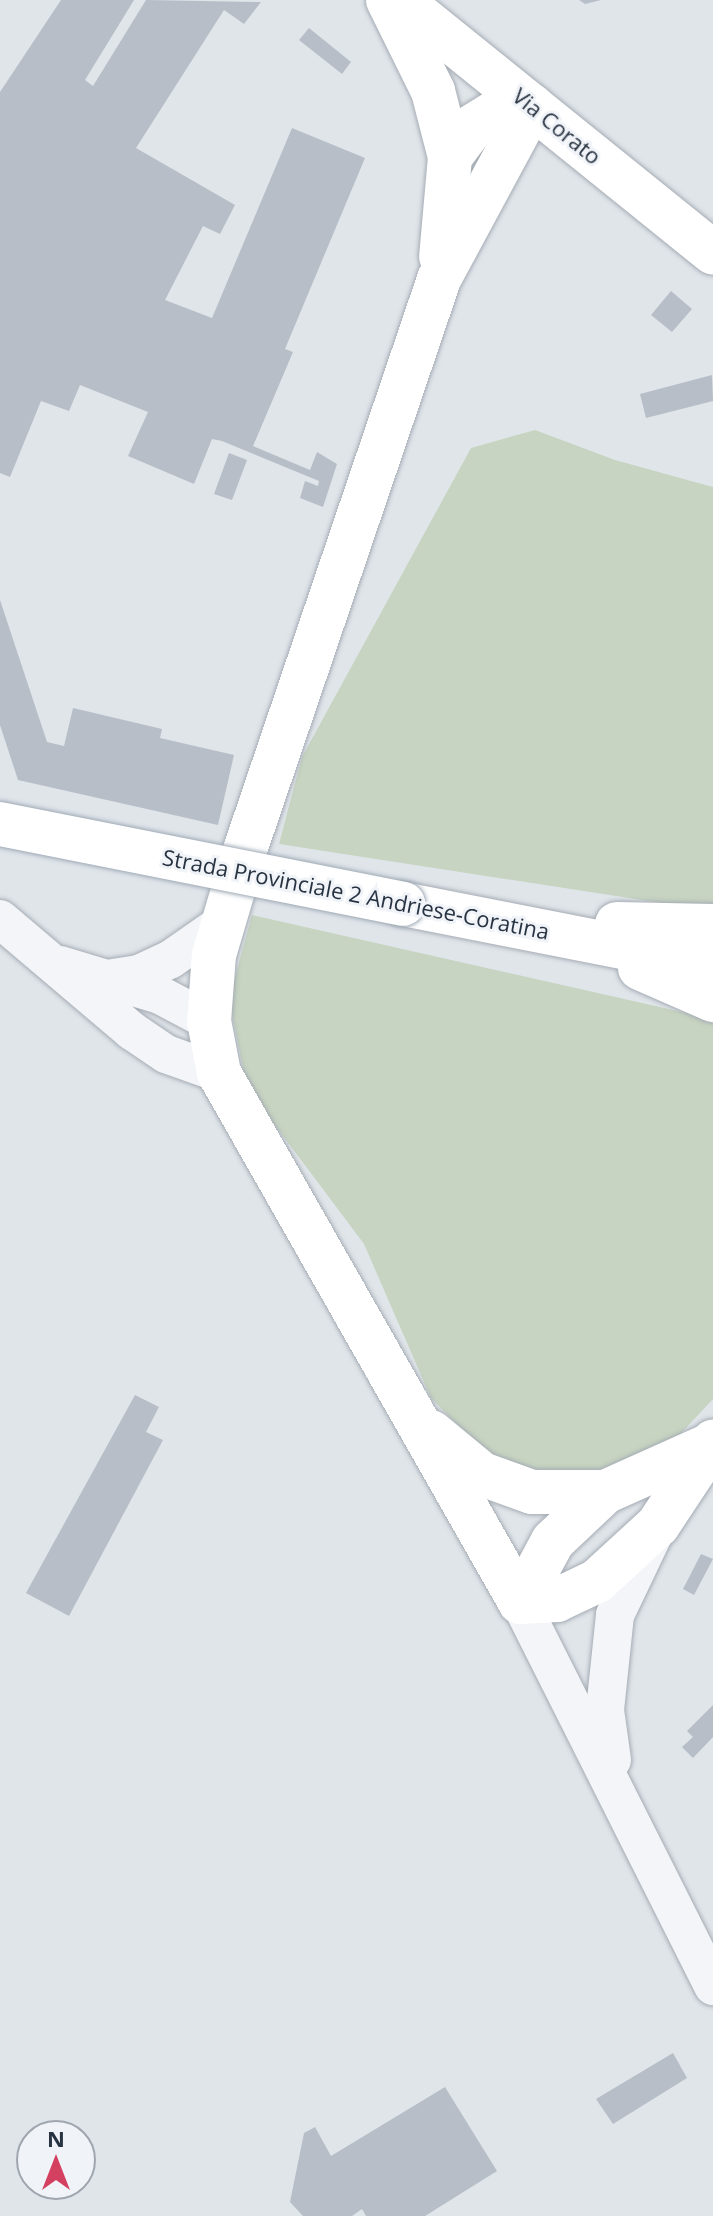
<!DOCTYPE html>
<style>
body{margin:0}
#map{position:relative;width:713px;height:2216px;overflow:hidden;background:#e0e5ea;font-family:"Open Sans",sans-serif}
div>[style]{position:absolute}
.green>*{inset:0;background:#c7d4c1}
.building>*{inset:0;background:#b7bec7}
.roads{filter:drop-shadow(0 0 2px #a5acb4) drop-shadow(0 0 2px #a5acb4)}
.street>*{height:38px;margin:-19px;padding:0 19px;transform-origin:19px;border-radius:19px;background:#f3f5f8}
.secondary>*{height:44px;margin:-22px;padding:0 22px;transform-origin:22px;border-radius:22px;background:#fff}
.primary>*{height:44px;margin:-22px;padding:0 22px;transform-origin:22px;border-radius:22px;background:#fff}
.bridges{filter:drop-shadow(0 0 2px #9faab6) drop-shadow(0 0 2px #9faab6)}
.primary-bridge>*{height:44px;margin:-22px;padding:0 22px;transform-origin:22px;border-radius:22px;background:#fff}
span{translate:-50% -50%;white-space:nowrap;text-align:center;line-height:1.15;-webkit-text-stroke:6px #f0f3f7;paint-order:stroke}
.street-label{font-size:22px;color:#283342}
.north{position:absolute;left:16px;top:2120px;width:80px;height:80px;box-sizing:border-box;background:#f0f3f7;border:2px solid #a0a6af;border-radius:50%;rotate:0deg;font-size:22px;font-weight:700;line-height:32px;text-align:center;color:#283342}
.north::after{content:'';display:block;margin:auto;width:28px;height:36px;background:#d4405f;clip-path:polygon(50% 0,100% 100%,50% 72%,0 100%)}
</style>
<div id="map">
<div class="green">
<i style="clip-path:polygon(535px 430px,615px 460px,713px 487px,713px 911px,279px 844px,302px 757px,471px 448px)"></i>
<i style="clip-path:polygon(252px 915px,713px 1019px,713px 1399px,657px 1459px,606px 1483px,506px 1474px,431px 1398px,364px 1244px,247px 1088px,229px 999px)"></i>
</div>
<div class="building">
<i style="clip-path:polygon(61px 0,134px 0,85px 80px,93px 86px,146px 0,261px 2px,244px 24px,224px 10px,136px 148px,235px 205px,220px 234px,203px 226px,165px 300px,212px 318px,292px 128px,365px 158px,285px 349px,293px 352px,253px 446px,310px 470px,317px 452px,337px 464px,323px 507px,300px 498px,305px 481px,318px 486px,319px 481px,222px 441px,212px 439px,194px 484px,128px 456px,148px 412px,80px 385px,69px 411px,41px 401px,10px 477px,0 473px,0 92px)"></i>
<i style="clip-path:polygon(579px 0,601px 0,585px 4px)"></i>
<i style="clip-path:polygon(309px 28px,351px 62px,342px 74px,299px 40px)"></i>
<i style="clip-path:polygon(671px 291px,692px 309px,672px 332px,651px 315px)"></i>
<i style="clip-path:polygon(712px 375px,713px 401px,646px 418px,640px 394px)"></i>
<i style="clip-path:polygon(229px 453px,247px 460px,232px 500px,214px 494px)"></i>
<i style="clip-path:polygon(0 600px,47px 742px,64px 746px,73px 708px,162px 729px,160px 738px,234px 755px,218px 825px,18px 780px,0 725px)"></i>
<i style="clip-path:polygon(135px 1395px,159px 1407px,146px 1432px,163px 1440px,69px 1616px,26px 1593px)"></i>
<i style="clip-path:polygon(701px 1554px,713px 1559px,694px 1595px,683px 1589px)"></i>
<i style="clip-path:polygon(713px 1705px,713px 1737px,693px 1758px,682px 1747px,693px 1737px,687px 1731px)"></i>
<i style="clip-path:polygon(673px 2053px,687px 2078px,613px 2124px,596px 2099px)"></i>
<i style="clip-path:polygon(445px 2087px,497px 2171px,425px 2216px,366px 2216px,362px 2209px,352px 2216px,303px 2216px,290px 2202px,304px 2133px,315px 2127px,331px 2156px)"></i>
</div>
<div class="roads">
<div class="street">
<i style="left:0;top:919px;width:173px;rotate:40.3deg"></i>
<i style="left:132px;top:1031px;width:41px;rotate:34.1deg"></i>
<i style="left:166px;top:1054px;width:56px;rotate:19.7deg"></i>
<i style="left:60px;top:965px;width:104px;rotate:16.7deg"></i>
<i style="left:160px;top:995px;width:55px;rotate:28deg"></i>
<i style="left:113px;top:978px;width:26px;rotate:-9deg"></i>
<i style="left:139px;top:974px;width:35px;rotate:-25deg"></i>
<i style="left:171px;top:959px;width:65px;rotate:-34.9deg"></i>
<i style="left:520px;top:1602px;width:430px;rotate:63.3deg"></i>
<i style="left:612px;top:1760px;width:50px;rotate:-98deg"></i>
<i style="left:605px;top:1710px;width:96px;rotate:-84deg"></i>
<i style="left:615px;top:1615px;width:93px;rotate:-64.5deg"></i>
</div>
<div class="secondary">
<i style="left:388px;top:0;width:102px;rotate:63.7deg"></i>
<i style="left:433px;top:91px;width:68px;rotate:75.6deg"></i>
<i style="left:450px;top:157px;width:100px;rotate:95.1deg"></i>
<i style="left:400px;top:0;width:402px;rotate:38.9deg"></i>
<i style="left:450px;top:157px;width:39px;rotate:-53deg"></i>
<i style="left:473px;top:126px;width:31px;rotate:-32deg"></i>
<i style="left:499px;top:110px;width:33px;rotate:-7deg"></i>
<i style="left:431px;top:1432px;width:66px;rotate:39.5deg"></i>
<i style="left:482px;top:1474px;width:53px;rotate:19.8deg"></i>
<i style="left:532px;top:1492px;width:73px"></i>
<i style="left:520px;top:1602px;width:609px;rotate:-119.64deg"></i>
<i style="left:219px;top:1073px;width:53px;rotate:-100.9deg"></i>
<i style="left:209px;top:1021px;width:66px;rotate:-85.7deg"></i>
<i style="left:214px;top:955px;width:109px;rotate:-73.6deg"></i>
<i style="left:245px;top:850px;width:603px;rotate:-71.23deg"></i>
<i style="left:439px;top:279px;width:196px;rotate:-61.7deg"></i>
<i style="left:520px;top:1602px;width:37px;rotate:-3deg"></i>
<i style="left:557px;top:1600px;width:44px;rotate:-25.4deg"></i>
<i style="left:597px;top:1581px;width:83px;rotate:-42.6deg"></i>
<i style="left:658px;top:1525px;width:100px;rotate:-56.5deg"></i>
<i style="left:520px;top:1602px;width:69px;rotate:-61.6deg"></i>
<i style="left:553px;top:1541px;width:71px;rotate:-43.3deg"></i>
<i style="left:605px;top:1492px;width:113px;rotate:-24.1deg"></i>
</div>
<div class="primary">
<i style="left:403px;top:904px;width:316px;rotate:11.1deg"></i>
<i style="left:617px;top:924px;width:96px;rotate:1.2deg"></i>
<i style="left:640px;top:968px;width:80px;rotate:23.7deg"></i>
</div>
</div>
<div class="bridges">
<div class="primary-bridge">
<i style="left:0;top:824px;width:411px;rotate:11.2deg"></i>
</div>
</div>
<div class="street-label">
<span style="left:557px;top:126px;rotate:39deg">Via Corato</span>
<span style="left:356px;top:894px;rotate:11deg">Strada Provinciale 2 Andriese-Coratina</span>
</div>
<div class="north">N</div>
</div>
